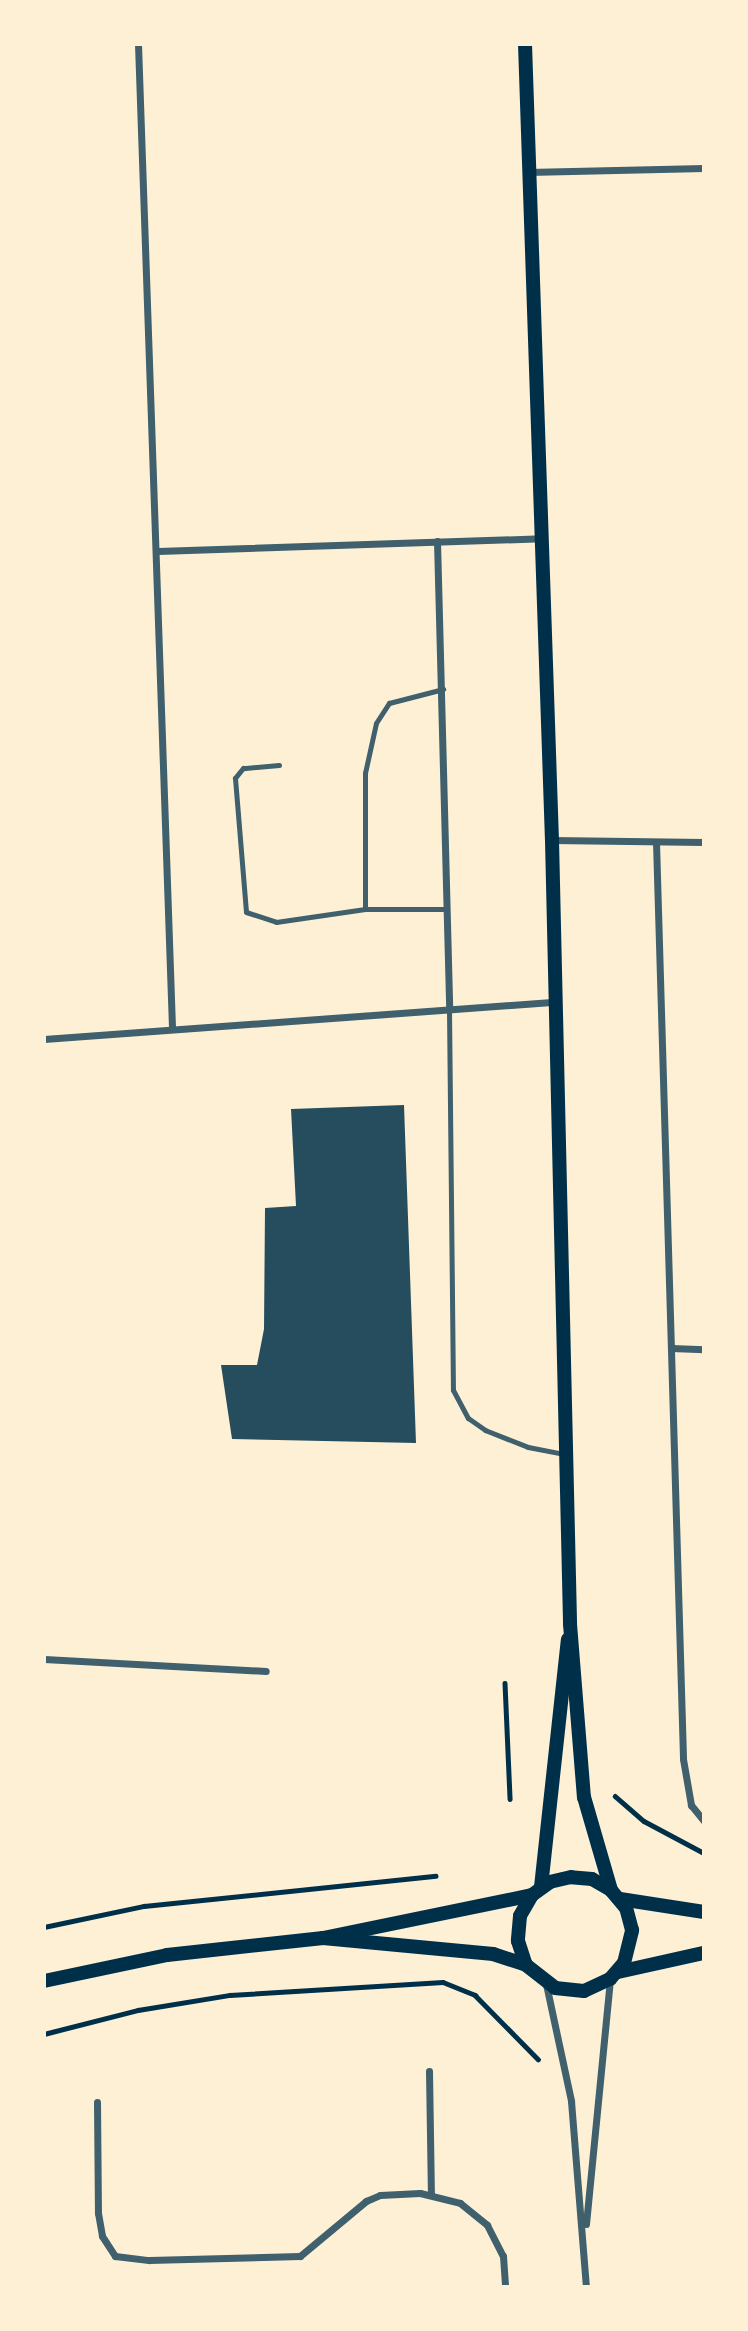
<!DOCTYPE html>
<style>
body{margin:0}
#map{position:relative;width:748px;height:2331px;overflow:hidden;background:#fdf0d5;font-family:Figtree,sans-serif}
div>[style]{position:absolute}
.building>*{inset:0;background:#264d5e}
.path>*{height:4.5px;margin:-2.25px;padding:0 2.25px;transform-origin:2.25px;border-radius:2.25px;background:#003049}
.service>*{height:5px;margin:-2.5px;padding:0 2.5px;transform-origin:2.5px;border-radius:2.5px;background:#3f606c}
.minor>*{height:7px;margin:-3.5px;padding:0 3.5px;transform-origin:3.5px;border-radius:3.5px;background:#3f606c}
.secondary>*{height:14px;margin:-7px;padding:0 7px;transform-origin:7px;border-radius:7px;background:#003049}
span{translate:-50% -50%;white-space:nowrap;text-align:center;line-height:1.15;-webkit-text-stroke:7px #fdf0d5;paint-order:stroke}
.frame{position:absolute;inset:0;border:46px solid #fdf0d5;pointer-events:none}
</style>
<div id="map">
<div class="building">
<i style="clip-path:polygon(404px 1105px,416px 1443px,232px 1439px,221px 1365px,257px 1365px,264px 1329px,265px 1208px,296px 1206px,291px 1109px)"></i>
</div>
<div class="path">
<i style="left:505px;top:1683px;width:116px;rotate:87.5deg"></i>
<i style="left:615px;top:1796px;width:38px;rotate:41deg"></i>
<i style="left:644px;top:1821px;width:68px;rotate:28.1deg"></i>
<i style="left:44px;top:1927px;width:102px;rotate:-11.9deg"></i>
<i style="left:144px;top:1906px;width:293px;rotate:-5.9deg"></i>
<i style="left:44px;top:2034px;width:97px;rotate:-14.3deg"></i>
<i style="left:138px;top:2010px;width:93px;rotate:-9.3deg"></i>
<i style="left:230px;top:1995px;width:213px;rotate:-3.5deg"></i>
<i style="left:443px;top:1982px;width:35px;rotate:22deg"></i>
<i style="left:475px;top:1995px;width:90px;rotate:45.5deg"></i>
</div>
<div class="service">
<i style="left:279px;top:765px;width:36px;rotate:175deg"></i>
<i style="left:243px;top:768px;width:13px;rotate:129deg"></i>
<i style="left:235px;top:778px;width:134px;rotate:85.3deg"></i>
<i style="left:246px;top:912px;width:32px;rotate:18deg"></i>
<i style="left:276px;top:922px;width:90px;rotate:-8.3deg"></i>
<i style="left:365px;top:909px;width:82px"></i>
<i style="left:365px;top:909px;width:136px;rotate:-90deg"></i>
<i style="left:365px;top:773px;width:51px;rotate:-77.6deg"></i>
<i style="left:376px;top:723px;width:24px;rotate:-57deg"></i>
<i style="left:389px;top:703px;width:56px;rotate:-14.5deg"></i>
<i style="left:449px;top:1010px;width:380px;rotate:89.4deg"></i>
<i style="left:453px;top:1390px;width:32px;rotate:62deg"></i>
<i style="left:468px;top:1418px;width:21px;rotate:35deg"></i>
<i style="left:485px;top:1430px;width:46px;rotate:21.6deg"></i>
<i style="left:528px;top:1447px;width:36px;rotate:11deg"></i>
</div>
<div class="minor">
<i style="left:138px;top:44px;width:985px;rotate:88.02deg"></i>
<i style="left:528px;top:172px;width:176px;rotate:-1.3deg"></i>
<i style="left:437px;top:541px;width:469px;rotate:88.5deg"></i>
<i style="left:158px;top:551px;width:384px;rotate:-1.9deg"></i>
<i style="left:552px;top:840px;width:152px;rotate:0.8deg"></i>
<i style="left:656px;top:842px;width:917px;rotate:88.31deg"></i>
<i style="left:683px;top:1759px;width:47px;rotate:80.1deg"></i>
<i style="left:691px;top:1805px;width:21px;rotate:51deg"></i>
<i style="left:44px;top:1039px;width:509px;rotate:-4.17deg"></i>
<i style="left:671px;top:1348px;width:33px;rotate:2deg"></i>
<i style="left:44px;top:1659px;width:222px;rotate:3.1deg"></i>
<i style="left:546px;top:1984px;width:120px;rotate:77.9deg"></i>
<i style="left:571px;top:2101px;width:187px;rotate:85.4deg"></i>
<i style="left:429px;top:2071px;width:123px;rotate:89.1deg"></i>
<i style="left:97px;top:2102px;width:111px;rotate:89.5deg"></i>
<i style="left:98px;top:2213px;width:23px;rotate:80deg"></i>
<i style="left:102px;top:2236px;width:24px;rotate:57deg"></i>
<i style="left:115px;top:2256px;width:34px;rotate:7deg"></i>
<i style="left:149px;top:2260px;width:151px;rotate:-1.5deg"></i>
<i style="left:300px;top:2256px;width:86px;rotate:-39.8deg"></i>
<i style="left:366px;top:2201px;width:15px;rotate:-23deg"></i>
<i style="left:380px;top:2195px;width:40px;rotate:-2.9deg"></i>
<i style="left:420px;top:2193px;width:41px;rotate:14deg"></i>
<i style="left:460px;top:2203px;width:35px;rotate:39deg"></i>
<i style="left:487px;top:2225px;width:35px;rotate:63deg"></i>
<i style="left:503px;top:2256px;width:31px;rotate:86deg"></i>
<i style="left:586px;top:2224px;width:246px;rotate:-84.4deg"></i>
</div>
<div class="secondary">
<i style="left:525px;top:44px;width:796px;rotate:88.06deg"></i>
<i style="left:552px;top:840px;width:784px;rotate:88.68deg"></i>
<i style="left:570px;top:1624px;width:174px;rotate:85.4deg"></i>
<i style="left:584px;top:1797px;width:97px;rotate:73.8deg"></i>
<i style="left:541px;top:1887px;width:249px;rotate:-83.8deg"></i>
<i style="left:620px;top:1899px;width:85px;rotate:8.8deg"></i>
<i style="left:323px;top:1938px;width:171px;rotate:5.4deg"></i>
<i style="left:493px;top:1954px;width:35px;rotate:18deg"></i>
<i style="left:526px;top:1965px;width:37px;rotate:38deg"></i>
<i style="left:555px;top:1988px;width:29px;rotate:6deg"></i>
<i style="left:584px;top:1991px;width:29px;rotate:-25deg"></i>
<i style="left:610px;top:1979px;width:21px;rotate:-49deg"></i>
<i style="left:624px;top:1963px;width:34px;rotate:-76deg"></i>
<i style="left:632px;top:1930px;width:23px;rotate:-105deg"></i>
<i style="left:626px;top:1908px;width:23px;rotate:-130deg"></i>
<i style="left:611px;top:1890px;width:22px;rotate:-150deg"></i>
<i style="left:592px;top:1879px;width:21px;rotate:-175deg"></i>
<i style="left:571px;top:1877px;width:22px;rotate:167deg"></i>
<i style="left:550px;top:1882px;width:22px;rotate:144deg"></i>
<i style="left:532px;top:1895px;width:24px;rotate:120deg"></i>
<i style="left:520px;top:1916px;width:25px;rotate:95deg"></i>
<i style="left:518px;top:1941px;width:25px;rotate:72deg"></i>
<i style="left:618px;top:1972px;width:88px;rotate:-12.5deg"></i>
<i style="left:44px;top:1981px;width:126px;rotate:-11.9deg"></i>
<i style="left:167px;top:1955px;width:157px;rotate:-6.2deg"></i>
<i style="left:323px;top:1938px;width:213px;rotate:-11.6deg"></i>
</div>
<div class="frame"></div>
</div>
